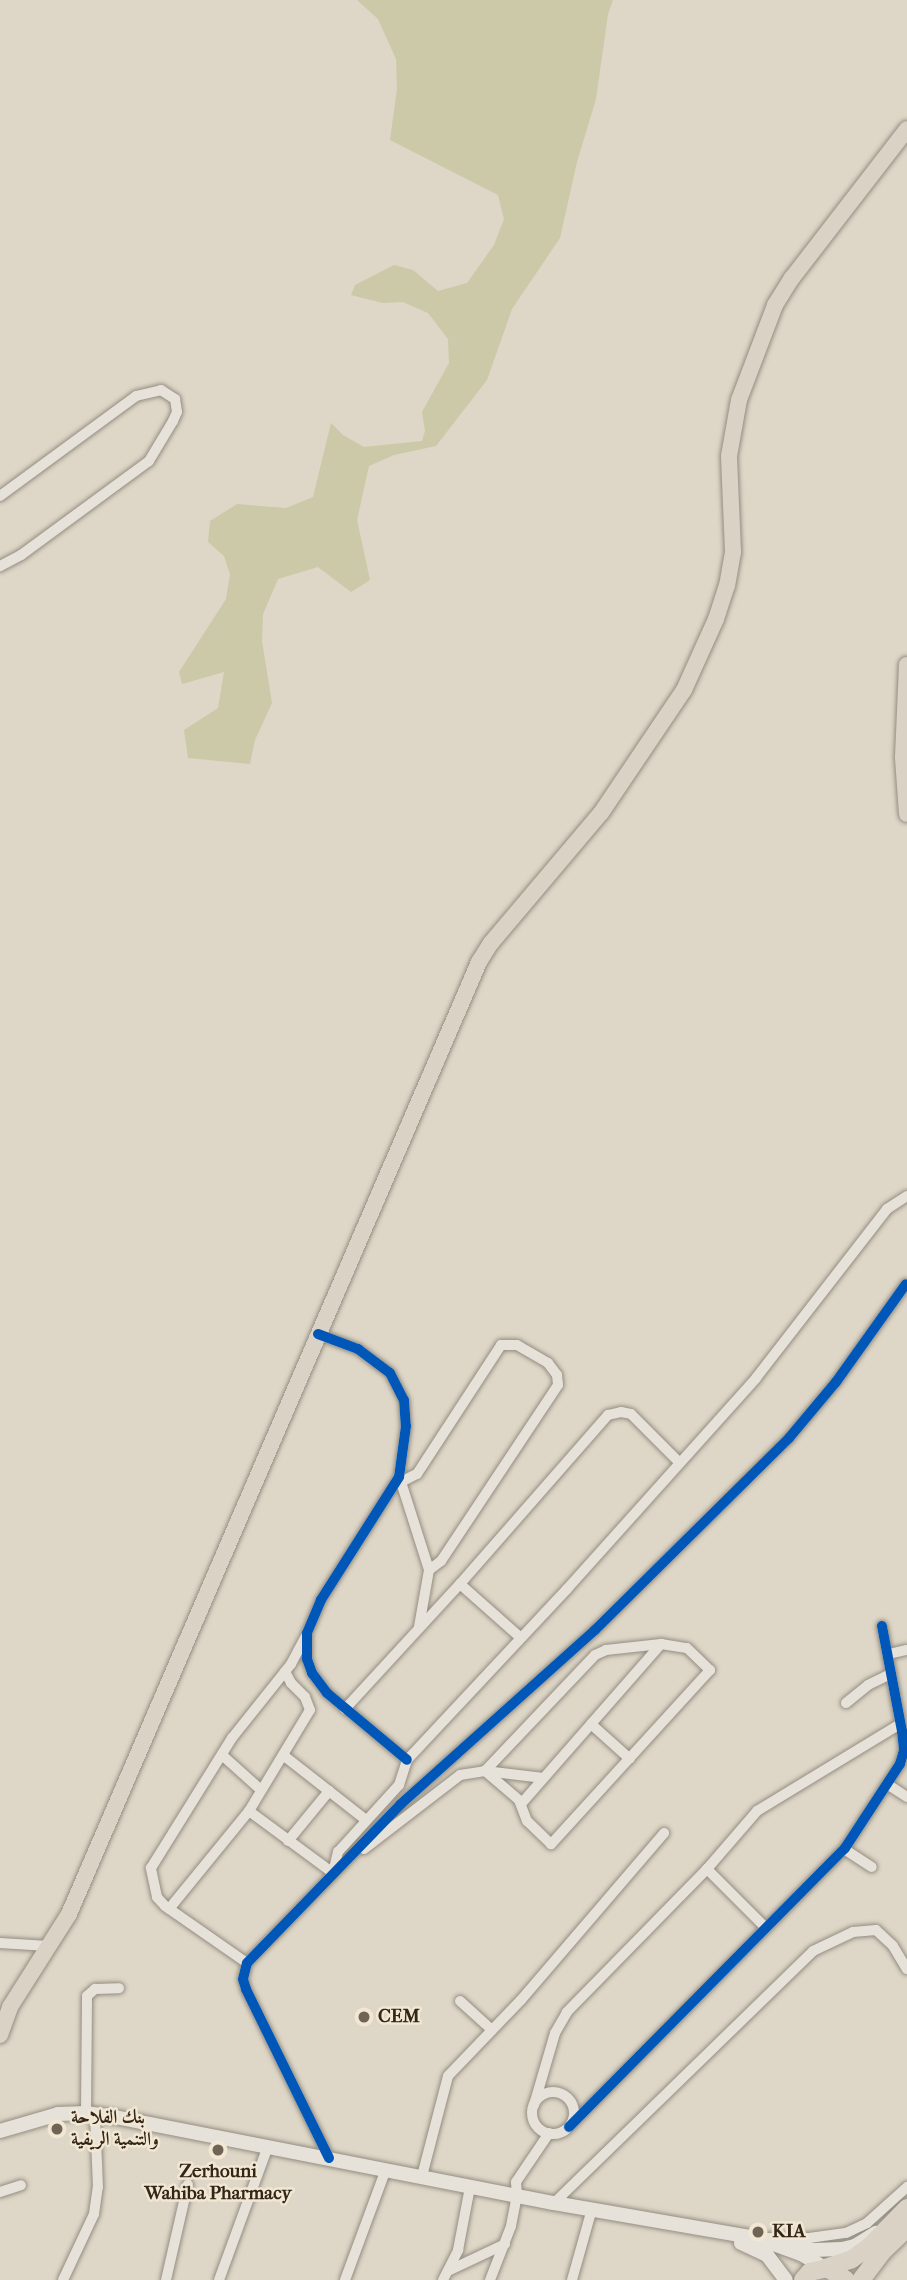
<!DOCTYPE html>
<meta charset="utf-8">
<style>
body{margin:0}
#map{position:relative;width:907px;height:2280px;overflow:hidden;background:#ded6c6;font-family:"IM FELL French Canon",Amiri,serif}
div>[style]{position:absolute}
.green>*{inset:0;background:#cbc9a7}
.roads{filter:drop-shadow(0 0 2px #938d82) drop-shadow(0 0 2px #938d82)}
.street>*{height:10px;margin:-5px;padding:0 5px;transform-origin:5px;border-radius:5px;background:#e6e2da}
.street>.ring{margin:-5px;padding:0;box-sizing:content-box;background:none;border:10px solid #e6e2da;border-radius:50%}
.secondary>*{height:14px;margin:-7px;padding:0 7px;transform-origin:7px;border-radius:7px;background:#e6e2da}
.primary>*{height:16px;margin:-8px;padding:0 8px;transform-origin:8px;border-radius:8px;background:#dad2c4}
.highway>*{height:18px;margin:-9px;padding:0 9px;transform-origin:9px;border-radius:9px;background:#dad2c4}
.cycleway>*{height:10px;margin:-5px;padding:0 5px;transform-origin:5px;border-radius:5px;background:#0057b8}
.dots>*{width:19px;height:19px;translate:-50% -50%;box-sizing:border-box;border:4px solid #f1e7d3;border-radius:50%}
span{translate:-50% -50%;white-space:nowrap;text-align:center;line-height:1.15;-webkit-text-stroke:5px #f1e7d3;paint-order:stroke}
.poi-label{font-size:19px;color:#332618;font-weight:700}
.left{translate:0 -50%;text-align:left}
</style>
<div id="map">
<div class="green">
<i style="clip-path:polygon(357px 0,613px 0,608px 14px,596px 99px,577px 162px,560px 238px,512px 309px,487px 380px,436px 446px,394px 455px,369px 466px,357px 520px,370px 580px,351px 592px,318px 567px,278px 579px,263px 614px,262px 641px,272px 703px,255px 740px,250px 764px,188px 758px,184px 730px,218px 708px,224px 672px,182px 684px,179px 672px,226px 599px,230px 574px,224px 556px,208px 542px,210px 521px,237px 504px,286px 508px,313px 497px,331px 423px,343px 435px,364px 447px,422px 441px,425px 431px,422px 412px,449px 363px,448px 339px,428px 313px,403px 302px,383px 303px,351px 295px,355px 285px,394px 265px,413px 270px,438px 291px,467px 283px,494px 245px,504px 219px,498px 195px,390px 140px,397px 89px,396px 59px,378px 19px)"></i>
</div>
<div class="roads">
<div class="street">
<i style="left:0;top:496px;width:169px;rotate:-36.3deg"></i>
<i style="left:136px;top:396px;width:26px;rotate:-13deg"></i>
<i style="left:161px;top:390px;width:17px;rotate:33deg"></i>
<i style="left:175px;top:399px;width:13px;rotate:81deg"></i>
<i style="left:177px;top:412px;width:10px;rotate:114deg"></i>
<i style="left:173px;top:421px;width:47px;rotate:121deg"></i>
<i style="left:149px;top:461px;width:159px;rotate:143.7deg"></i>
<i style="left:21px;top:555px;width:24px;rotate:152deg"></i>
<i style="left:318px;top:1334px;width:43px;rotate:20.6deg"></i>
<i style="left:358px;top:1349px;width:40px;rotate:37deg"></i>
<i style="left:390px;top:1373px;width:30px;rotate:63deg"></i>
<i style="left:404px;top:1400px;width:26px;rotate:86deg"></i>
<i style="left:406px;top:1426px;width:51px;rotate:97.8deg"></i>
<i style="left:399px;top:1477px;width:146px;rotate:122.4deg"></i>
<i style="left:321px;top:1600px;width:36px;rotate:113deg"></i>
<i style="left:307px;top:1633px;width:26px;rotate:90deg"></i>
<i style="left:307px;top:1659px;width:15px;rotate:70deg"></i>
<i style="left:312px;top:1673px;width:25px;rotate:53deg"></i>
<i style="left:327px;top:1693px;width:104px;rotate:39.9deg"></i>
<i style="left:399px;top:1477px;width:5px;rotate:68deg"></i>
<i style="left:401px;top:1482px;width:18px;rotate:-27deg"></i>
<i style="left:417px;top:1474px;width:154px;rotate:-56.9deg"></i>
<i style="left:501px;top:1345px;width:16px"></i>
<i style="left:517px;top:1345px;width:36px;rotate:30deg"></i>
<i style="left:548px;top:1363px;width:15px;rotate:53deg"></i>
<i style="left:557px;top:1375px;width:10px;rotate:84deg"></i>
<i style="left:558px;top:1385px;width:211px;rotate:123.6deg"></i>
<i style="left:441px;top:1561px;width:15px;rotate:143deg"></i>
<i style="left:429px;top:1570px;width:58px;rotate:100deg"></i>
<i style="left:401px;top:1482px;width:92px;rotate:72.3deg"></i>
<i style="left:460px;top:1584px;width:81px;rotate:41.5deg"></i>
<i style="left:889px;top:1654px;width:18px;rotate:-13deg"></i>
<i style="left:846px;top:1703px;width:28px;rotate:-39deg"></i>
<i style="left:868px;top:1685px;width:25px;rotate:-26deg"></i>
<i style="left:345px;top:1709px;width:170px;rotate:-47.4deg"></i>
<i style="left:460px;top:1584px;width:225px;rotate:-48.8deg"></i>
<i style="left:608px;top:1415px;width:13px;rotate:-13deg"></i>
<i style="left:621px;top:1412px;width:10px;rotate:11deg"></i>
<i style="left:631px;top:1414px;width:66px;rotate:45deg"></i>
<i style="left:591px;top:1724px;width:52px;rotate:41.9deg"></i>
<i style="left:222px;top:1755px;width:52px;rotate:41.9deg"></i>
<i style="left:283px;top:1755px;width:105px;rotate:38.1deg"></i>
<i style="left:887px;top:1784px;width:24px;rotate:33deg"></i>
<i style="left:521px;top:1804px;width:213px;rotate:-48.8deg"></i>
<i style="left:661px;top:1644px;width:26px;rotate:9deg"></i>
<i style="left:687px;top:1648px;width:32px;rotate:44deg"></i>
<i style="left:710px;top:1670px;width:236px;rotate:132.4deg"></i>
<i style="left:551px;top:1844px;width:33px;rotate:-136deg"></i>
<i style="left:527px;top:1821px;width:22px;rotate:-111deg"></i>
<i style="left:519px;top:1800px;width:45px;rotate:-139.5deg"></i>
<i style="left:485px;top:1771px;width:160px;rotate:-46.5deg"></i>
<i style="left:595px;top:1655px;width:12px;rotate:-24deg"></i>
<i style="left:606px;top:1650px;width:55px;rotate:-6.2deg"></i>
<i style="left:249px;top:1811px;width:104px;rotate:36.4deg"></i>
<i style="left:288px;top:1841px;width:65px;rotate:-50.6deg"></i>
<i style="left:364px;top:1849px;width:121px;rotate:-37.6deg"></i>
<i style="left:460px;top:1775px;width:25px;rotate:-9deg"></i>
<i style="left:485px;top:1771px;width:59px;rotate:6.8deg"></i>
<i style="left:844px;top:1849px;width:33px;rotate:33deg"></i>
<i style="left:707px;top:1869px;width:83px;rotate:45deg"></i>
<i style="left:333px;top:1873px;width:22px;rotate:-77deg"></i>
<i style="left:338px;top:1852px;width:91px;rotate:-47.7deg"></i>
<i style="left:399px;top:1785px;width:26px;rotate:-72deg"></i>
<i style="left:407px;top:1760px;width:234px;rotate:-46.9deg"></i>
<i style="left:567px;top:1589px;width:283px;rotate:-48.1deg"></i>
<i style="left:756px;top:1378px;width:214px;rotate:-52.2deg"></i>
<i style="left:887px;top:1209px;width:24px;rotate:-33deg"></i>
<i style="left:169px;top:1909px;width:127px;rotate:-50.8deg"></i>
<i style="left:249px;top:1811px;width:118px;rotate:-58.9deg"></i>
<i style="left:310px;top:1710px;width:14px;rotate:-111deg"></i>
<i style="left:305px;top:1697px;width:20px;rotate:-135deg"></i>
<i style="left:291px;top:1683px;width:13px;rotate:-117deg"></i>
<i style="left:0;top:1943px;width:48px;rotate:3.6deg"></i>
<i style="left:247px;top:1963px;width:100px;rotate:-145.2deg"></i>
<i style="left:165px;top:1906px;width:12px;rotate:-132deg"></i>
<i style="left:157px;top:1897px;width:30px;rotate:-102deg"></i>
<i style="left:151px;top:1868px;width:153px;rotate:-58.1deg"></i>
<i style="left:232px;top:1738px;width:95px;rotate:-51.4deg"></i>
<i style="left:291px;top:1664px;width:30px;rotate:-62deg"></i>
<i style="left:460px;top:2001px;width:43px;rotate:42.2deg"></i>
<i class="ring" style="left:532px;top:2092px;width:32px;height:32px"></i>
<i style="left:534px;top:2105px;width:75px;rotate:-73.7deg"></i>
<i style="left:555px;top:2033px;width:24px;rotate:-60deg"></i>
<i style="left:567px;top:2012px;width:200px;rotate:-45.6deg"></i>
<i style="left:707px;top:1869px;width:77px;rotate:-49.2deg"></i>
<i style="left:757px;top:1811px;width:167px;rotate:-31.3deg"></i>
<i style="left:86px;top:2113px;width:117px;rotate:-89.5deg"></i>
<i style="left:87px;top:1996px;width:11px;rotate:-41deg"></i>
<i style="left:95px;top:1989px;width:24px;rotate:-2deg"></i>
<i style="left:569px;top:2127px;width:392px;rotate:-45.3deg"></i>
<i style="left:845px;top:1848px;width:100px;rotate:-56.8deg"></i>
<i style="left:900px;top:1764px;width:15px;rotate:-74deg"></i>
<i style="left:904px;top:1750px;width:19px;rotate:-96deg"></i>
<i style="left:902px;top:1731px;width:107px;rotate:-100.8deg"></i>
<i style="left:329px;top:2158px;width:188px;rotate:-116.2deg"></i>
<i style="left:246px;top:1989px;width:10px;rotate:-107deg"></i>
<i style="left:243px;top:1979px;width:16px;rotate:-76deg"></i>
<i style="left:247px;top:1963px;width:221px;rotate:-45.9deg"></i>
<i style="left:401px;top:1804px;width:261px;rotate:-41.9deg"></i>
<i style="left:595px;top:1630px;width:273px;rotate:-44.7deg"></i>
<i style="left:789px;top:1438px;width:73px;rotate:-50deg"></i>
<i style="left:836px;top:1382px;width:120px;rotate:-54.5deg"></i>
<i style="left:422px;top:2176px;width:103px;rotate:-75.4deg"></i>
<i style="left:448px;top:2076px;width:105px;rotate:-46.2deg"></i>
<i style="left:521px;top:2000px;width:220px;rotate:-49.4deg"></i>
<i style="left:0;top:2192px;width:22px;rotate:-18deg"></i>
<i style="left:554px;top:2203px;width:361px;rotate:-44.2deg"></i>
<i style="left:813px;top:1951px;width:44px;rotate:-25.4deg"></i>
<i style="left:853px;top:1932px;width:23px;rotate:-5deg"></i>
<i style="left:876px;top:1930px;width:23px;rotate:43deg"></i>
<i style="left:893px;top:1946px;width:27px;rotate:59deg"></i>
<i style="left:768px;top:2238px;width:41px"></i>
<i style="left:809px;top:2238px;width:37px;rotate:-8deg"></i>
<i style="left:846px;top:2233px;width:23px;rotate:-25deg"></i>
<i style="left:867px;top:2223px;width:54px;rotate:-42deg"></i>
<i style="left:450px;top:2270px;width:61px;rotate:-25.3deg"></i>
<i style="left:63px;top:2280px;width:73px;rotate:-64.8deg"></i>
<i style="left:94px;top:2214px;width:27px;rotate:-82deg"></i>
<i style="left:98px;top:2187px;width:72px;rotate:-92.4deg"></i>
<i style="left:166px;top:2280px;width:98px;rotate:-77.1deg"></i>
<i style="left:219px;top:2280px;width:143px;rotate:-69.9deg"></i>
<i style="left:345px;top:2280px;width:118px;rotate:-69.7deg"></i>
<i style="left:443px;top:2280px;width:34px;rotate:-63deg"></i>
<i style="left:458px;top:2250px;width:64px;rotate:-79.2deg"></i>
<i style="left:490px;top:2280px;width:58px;rotate:-68.7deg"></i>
<i style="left:511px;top:2226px;width:31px;rotate:-79deg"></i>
<i style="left:517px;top:2196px;width:14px;rotate:-94deg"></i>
<i style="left:516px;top:2182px;width:59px;rotate:-56deg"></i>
<i style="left:572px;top:2280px;width:74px;rotate:-74.3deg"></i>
</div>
<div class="secondary">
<i style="left:0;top:2131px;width:60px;rotate:-16.3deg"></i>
<i style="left:58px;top:2114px;width:28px;rotate:-2deg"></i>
<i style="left:86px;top:2113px;width:29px;rotate:8deg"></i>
<i style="left:115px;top:2117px;width:447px;rotate:11.1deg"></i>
<i style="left:554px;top:2203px;width:206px;rotate:9.8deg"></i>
<i style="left:757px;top:2238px;width:47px;rotate:20deg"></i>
<i style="left:801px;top:2254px;width:28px;rotate:30deg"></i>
<i style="left:741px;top:2243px;width:29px;rotate:25deg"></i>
<i style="left:767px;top:2255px;width:31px;rotate:53deg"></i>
<i style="left:796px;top:2247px;width:17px;rotate:10deg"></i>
<i style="left:813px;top:2250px;width:29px;rotate:-2deg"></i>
<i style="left:842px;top:2249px;width:13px;rotate:-13deg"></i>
<i style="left:855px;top:2246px;width:25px;rotate:-32deg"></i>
</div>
<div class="primary">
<i style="left:907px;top:665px;width:93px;rotate:92.5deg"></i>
<i style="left:903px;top:758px;width:56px;rotate:85.9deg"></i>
<i style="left:0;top:2035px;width:30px;rotate:-70deg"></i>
<i style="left:10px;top:2007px;width:110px;rotate:-57.6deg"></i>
<i style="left:69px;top:1914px;width:1037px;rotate:-66.7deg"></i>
<i style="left:479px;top:962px;width:22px;rotate:-58deg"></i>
<i style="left:491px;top:943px;width:170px;rotate:-49.8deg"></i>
<i style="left:601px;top:813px;width:148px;rotate:-56deg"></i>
<i style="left:684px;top:690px;width:78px;rotate:-65.7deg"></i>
<i style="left:716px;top:619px;width:35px;rotate:-72deg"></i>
<i style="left:727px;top:586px;width:35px;rotate:-80deg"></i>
<i style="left:733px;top:552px;width:96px;rotate:-92.4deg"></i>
<i style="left:729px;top:456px;width:57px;rotate:-79.9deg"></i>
<i style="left:739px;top:400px;width:102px;rotate:-69.2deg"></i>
<i style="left:775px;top:305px;width:32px;rotate:-58deg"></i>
<i style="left:792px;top:278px;width:188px;rotate:-52.3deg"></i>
</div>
<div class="highway">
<i style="left:825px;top:2268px;width:28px;rotate:-18deg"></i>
<i style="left:852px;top:2259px;width:19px;rotate:-35deg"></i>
<i style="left:868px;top:2248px;width:56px;rotate:-45.7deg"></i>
<i style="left:803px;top:2280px;width:11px;rotate:-49deg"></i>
<i style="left:810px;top:2272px;width:17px;rotate:-13deg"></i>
<i style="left:827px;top:2268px;width:22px;rotate:32deg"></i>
<i style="left:861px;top:2280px;width:35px;rotate:-53deg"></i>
<i style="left:882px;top:2252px;width:35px;rotate:-44deg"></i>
</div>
</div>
<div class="cycleway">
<i style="left:318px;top:1334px;width:43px;rotate:20.6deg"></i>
<i style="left:358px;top:1349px;width:40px;rotate:37deg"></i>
<i style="left:390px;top:1373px;width:30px;rotate:63deg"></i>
<i style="left:404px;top:1400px;width:26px;rotate:86deg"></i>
<i style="left:406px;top:1426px;width:51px;rotate:97.8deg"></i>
<i style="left:399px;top:1477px;width:146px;rotate:122.4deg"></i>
<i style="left:321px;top:1600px;width:36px;rotate:113deg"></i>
<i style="left:307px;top:1633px;width:26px;rotate:90deg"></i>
<i style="left:307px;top:1659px;width:15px;rotate:70deg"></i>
<i style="left:312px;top:1673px;width:25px;rotate:53deg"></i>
<i style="left:327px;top:1693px;width:104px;rotate:39.9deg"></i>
<i style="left:569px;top:2127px;width:392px;rotate:-45.3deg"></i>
<i style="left:845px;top:1848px;width:100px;rotate:-56.8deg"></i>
<i style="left:900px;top:1764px;width:15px;rotate:-74deg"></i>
<i style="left:904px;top:1750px;width:19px;rotate:-96deg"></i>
<i style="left:902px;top:1731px;width:107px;rotate:-100.8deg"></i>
<i style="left:329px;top:2158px;width:188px;rotate:-116.2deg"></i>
<i style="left:246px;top:1989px;width:10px;rotate:-107deg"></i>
<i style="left:243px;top:1979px;width:16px;rotate:-76deg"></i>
<i style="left:247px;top:1963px;width:221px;rotate:-45.9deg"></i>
<i style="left:401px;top:1804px;width:261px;rotate:-41.9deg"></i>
<i style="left:595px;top:1630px;width:273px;rotate:-44.7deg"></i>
<i style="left:789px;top:1438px;width:73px;rotate:-50deg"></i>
<i style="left:836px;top:1382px;width:120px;rotate:-54.5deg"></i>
</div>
<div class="dots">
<i style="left:364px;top:2017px;background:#6f6455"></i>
<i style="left:57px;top:2129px;background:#6f6455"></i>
<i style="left:218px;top:2150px;background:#6f6455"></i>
<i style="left:758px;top:2232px;background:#6f6455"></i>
</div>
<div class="poi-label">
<span class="left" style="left:378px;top:2017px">CEM</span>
<span class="left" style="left:71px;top:2129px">بنك الفلاحة<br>والتنمية الريفية</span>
<span style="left:218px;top:2183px">Zerhouni<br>Wahiba Pharmacy</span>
<span class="left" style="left:772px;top:2232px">KIA</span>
</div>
</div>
